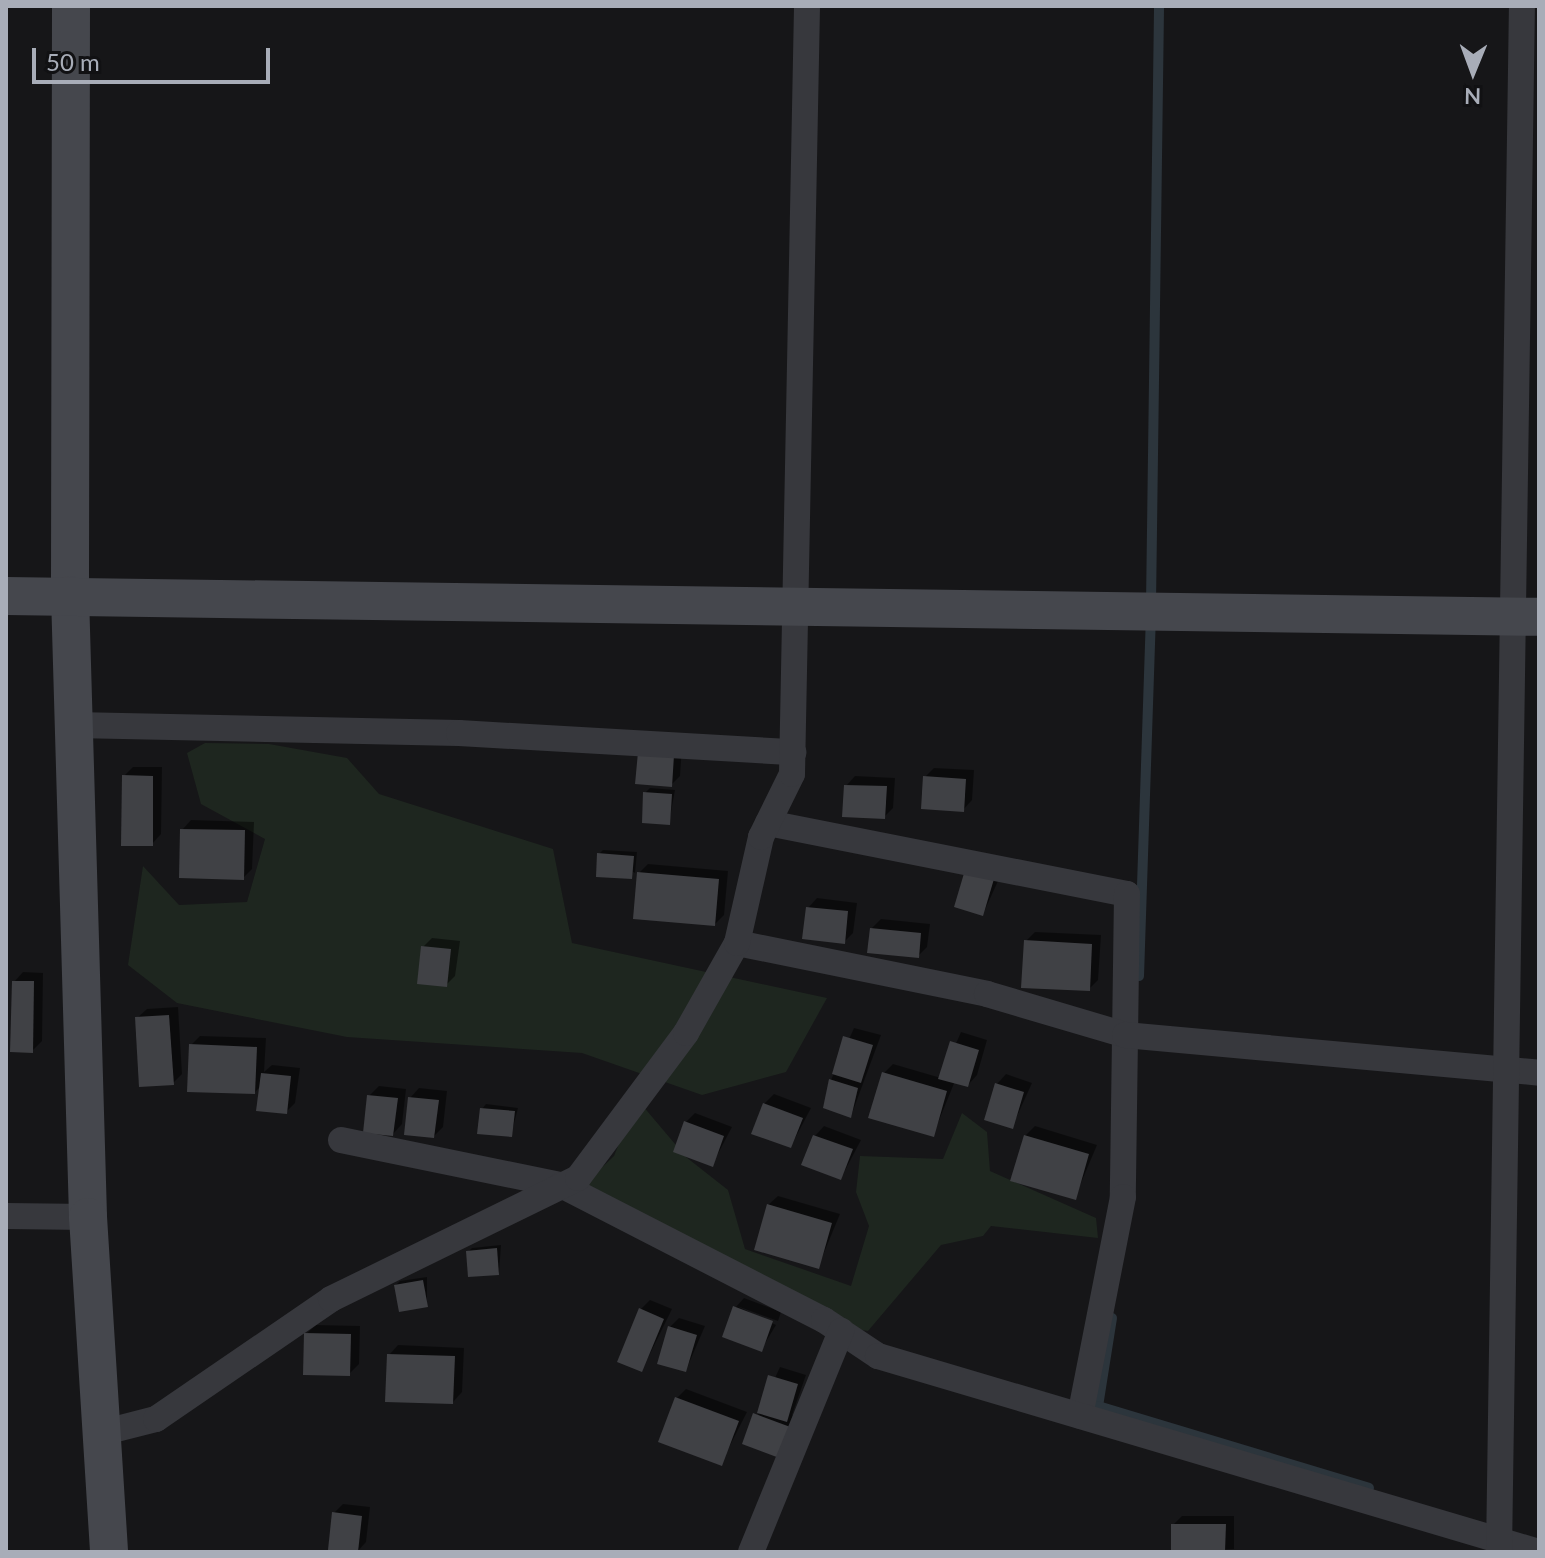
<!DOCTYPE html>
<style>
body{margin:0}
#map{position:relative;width:1545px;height:1558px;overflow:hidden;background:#161618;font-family:Lato,sans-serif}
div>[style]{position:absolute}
.green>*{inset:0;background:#1e261f}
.shadow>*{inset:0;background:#0007}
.stream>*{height:10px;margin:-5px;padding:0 5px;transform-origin:5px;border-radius:5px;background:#2c353c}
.building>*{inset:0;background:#404145}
.street>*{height:26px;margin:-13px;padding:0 13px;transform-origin:13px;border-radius:13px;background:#37383d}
.secondary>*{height:38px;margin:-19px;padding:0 19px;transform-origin:19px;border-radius:19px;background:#45474d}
span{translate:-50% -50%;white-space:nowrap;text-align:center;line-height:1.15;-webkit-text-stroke:6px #111113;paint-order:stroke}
.frame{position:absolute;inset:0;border:8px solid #a8adb8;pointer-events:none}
.north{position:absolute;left:1433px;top:32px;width:80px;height:80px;-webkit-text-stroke:6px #111113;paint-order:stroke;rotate:181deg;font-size:22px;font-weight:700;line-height:32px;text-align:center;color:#a8adb8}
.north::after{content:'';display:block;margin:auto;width:28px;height:36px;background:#a8adb8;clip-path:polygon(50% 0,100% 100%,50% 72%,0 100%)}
.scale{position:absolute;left:32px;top:48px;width:238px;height:36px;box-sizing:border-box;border:4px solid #a8adb8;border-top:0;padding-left:10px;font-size:24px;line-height:28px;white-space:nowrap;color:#a8adb8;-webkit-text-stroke:6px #111113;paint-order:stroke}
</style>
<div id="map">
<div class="green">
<i style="clip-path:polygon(205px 743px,269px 744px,347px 758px,379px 794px,553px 849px,572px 943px,827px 998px,786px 1072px,702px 1095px,582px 1053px,347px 1037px,177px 1003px,128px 965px,143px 866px,179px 905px,247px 902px,265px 839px,201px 804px,187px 753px)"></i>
<i style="clip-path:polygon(637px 1099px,686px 1157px,728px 1190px,745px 1249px,851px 1286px,869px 1226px,856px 1192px,860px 1156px,943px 1159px,962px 1113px,987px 1132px,990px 1171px,1096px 1218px,1098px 1238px,991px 1226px,983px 1236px,941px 1245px,868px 1331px,831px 1325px,575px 1193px,614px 1156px)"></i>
</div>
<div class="shadow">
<i style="clip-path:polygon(682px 746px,680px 776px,671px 785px,637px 782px)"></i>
<i style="clip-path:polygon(133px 767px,162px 767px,161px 834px,152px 844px,124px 776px)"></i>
<i style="clip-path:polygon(934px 768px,974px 770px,972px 800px,963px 810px,925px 777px)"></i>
<i style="clip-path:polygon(855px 776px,895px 778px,893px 808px,884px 817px,846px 786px)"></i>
<i style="clip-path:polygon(650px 788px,675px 790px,669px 823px,645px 793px)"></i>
<i style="clip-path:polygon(191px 820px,254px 822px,252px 869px,243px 878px,182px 830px)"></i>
<i style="clip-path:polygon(603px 850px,637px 852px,635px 873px,599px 854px)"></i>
<i style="clip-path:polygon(648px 864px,728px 871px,724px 915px,715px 924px,639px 873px)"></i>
<i style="clip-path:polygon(1003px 870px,983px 914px,956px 906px)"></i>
<i style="clip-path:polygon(817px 898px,857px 903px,853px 933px,844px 942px,808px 908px)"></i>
<i style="clip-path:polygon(881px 919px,930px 924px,927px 947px,918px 956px,872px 928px)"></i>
<i style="clip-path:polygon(1035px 932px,1101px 935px,1098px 980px,1089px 989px,1026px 941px)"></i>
<i style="clip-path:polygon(432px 938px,460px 941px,455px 976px,446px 985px,423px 947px)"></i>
<i style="clip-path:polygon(23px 972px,43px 973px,42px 1041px,32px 1051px,14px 982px)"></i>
<i style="clip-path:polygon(178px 1007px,182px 1074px,173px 1083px,137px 1018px,147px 1009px)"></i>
<i style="clip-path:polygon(854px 1028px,881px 1035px,851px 1116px,831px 1080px)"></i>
<i style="clip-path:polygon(961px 1032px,987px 1040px,977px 1075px,968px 1085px,955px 1081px,933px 1135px,884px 1073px,893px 1064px,941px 1078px)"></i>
<i style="clip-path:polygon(200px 1036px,266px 1038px,264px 1072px,272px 1065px,300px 1068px,295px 1103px,286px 1112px,261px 1086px,255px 1092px,191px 1045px)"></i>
<i style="clip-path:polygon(1006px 1074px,1032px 1083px,1012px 1127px,997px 1084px)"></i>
<i style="clip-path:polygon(379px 1086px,406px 1089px,402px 1124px,393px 1134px,369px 1096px)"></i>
<i style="clip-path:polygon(419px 1088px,447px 1091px,443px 1127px,434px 1136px,410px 1098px)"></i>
<i style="clip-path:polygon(774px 1094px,811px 1108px,791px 1146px,764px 1104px)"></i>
<i style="clip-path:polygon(486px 1104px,518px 1108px,511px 1135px,482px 1109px)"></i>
<i style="clip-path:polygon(695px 1113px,732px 1127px,712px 1165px,686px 1122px)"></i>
<i style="clip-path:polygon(824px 1126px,861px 1140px,841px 1178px,815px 1136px)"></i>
<i style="clip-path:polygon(1035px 1126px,1097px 1145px,1075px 1197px,1025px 1136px)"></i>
<i style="clip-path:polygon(778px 1196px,840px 1214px,818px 1267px,768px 1205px)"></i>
<i style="clip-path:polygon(501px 1245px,499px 1273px,468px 1252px,472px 1248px)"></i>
<i style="clip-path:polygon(427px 1277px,427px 1305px,396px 1285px,400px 1281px)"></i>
<i style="clip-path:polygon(744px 1298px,781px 1312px,778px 1321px,737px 1306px,776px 1325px,761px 1350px,735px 1308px)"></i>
<i style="clip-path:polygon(650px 1300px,672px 1309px,642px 1370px,641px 1309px)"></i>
<i style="clip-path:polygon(679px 1318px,705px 1326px,686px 1370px,670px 1327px)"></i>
<i style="clip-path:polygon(316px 1325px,360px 1326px,359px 1364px,349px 1374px,306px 1334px)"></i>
<i style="clip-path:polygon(398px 1345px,464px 1348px,462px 1392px,453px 1402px,389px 1355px)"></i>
<i style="clip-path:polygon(780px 1367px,806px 1375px,792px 1415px,801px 1418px,791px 1447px,758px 1415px)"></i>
<i style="clip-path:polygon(686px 1389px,747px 1412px,721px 1463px,677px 1398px)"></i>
<i style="clip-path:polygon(343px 1504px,370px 1507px,366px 1542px,357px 1552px,334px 1513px)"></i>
<i style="clip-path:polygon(1182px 1516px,1234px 1516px,1234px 1549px,1173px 1552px,1173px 1525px)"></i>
</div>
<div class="stream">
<i style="left:1151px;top:604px;width:598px;rotate:-89.23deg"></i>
<i style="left:1139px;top:976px;width:356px;rotate:-88.1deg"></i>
<i style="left:1112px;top:1318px;width:89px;rotate:99deg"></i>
<i style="left:1098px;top:1406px;width:283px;rotate:16.8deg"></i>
</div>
<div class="building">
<i style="clip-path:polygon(638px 752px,674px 755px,672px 787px,635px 784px)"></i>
<i style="clip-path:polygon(122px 775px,153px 776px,153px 846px,121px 846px)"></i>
<i style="clip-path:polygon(923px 776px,966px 779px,964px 812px,921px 809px)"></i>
<i style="clip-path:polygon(844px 785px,887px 786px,885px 819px,842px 817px)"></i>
<i style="clip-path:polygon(643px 792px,672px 794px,670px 825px,642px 823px)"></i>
<i style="clip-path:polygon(180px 829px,245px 830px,244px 880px,179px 878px)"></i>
<i style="clip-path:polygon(597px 853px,634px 856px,632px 879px,596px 877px)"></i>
<i style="clip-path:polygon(965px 870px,994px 879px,983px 916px,954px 907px)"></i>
<i style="clip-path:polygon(637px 872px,719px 879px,715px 926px,633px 919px)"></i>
<i style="clip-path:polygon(806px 907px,848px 911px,845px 944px,802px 939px)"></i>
<i style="clip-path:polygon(870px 928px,921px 933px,919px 958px,867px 953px)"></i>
<i style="clip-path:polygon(1024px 940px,1092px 944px,1090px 991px,1021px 988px)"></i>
<i style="clip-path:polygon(421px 946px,451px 949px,447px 987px,417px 984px)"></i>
<i style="clip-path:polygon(12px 981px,34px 981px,33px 1053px,10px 1052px)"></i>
<i style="clip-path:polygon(169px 1015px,174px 1085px,139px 1087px,135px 1017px)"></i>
<i style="clip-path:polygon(843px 1036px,873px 1045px,861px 1083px,832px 1074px)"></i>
<i style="clip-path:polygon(950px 1041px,979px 1050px,968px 1087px,938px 1079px)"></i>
<i style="clip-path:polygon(189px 1044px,257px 1047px,255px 1094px,187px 1092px)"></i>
<i style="clip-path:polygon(882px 1072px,947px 1091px,934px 1137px,868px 1118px)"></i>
<i style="clip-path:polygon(261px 1073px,291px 1076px,287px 1114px,256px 1111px)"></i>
<i style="clip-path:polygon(829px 1079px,858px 1088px,851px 1118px,823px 1108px)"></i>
<i style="clip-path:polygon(995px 1083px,1024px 1092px,1013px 1129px,984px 1120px)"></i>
<i style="clip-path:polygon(367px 1095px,398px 1098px,393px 1136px,363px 1133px)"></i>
<i style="clip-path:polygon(408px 1097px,439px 1100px,434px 1138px,404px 1135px)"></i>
<i style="clip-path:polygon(763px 1103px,803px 1118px,791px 1148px,751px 1134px)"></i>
<i style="clip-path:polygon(480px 1108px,515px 1111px,512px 1137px,477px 1134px)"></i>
<i style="clip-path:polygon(684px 1121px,724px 1136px,713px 1167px,673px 1152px)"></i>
<i style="clip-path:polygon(813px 1135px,853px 1149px,841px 1180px,801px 1165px)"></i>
<i style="clip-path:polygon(1024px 1135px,1089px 1154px,1076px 1200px,1010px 1181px)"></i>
<i style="clip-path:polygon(767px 1204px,832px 1223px,819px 1269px,754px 1250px)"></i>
<i style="clip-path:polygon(497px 1248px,499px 1275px,468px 1277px,466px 1251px)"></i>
<i style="clip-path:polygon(423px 1280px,428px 1307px,399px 1312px,394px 1285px)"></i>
<i style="clip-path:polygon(733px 1306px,773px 1321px,762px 1352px,722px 1337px)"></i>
<i style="clip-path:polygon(639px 1308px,664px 1319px,642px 1372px,617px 1362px)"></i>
<i style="clip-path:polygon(668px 1326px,697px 1335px,686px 1372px,657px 1364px)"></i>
<i style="clip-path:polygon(304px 1333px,351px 1334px,350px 1376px,303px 1375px)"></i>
<i style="clip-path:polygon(387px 1354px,455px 1356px,453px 1404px,385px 1402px)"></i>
<i style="clip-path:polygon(768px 1375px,798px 1384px,787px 1422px,757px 1413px)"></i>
<i style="clip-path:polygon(675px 1397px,739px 1421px,722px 1466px,658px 1442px)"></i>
<i style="clip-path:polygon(753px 1413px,793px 1428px,782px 1459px,742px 1444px)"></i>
<i style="clip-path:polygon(332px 1512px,362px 1516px,358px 1552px,328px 1550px)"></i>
<i style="clip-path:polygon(1171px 1524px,1226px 1524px,1225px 1552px,1171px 1552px)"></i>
</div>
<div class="street">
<i style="left:74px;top:725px;width:385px;rotate:1.2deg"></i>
<i style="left:459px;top:733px;width:335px;rotate:3.3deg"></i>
<i style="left:768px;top:823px;width:366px;rotate:11.2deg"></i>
<i style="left:1127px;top:894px;width:303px;rotate:90.8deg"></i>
<i style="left:1123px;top:1197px;width:223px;rotate:101.1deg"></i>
<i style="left:737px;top:943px;width:255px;rotate:11.5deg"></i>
<i style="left:987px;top:994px;width:144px;rotate:16.5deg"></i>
<i style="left:1125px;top:1035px;width:416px;rotate:5.2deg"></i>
<i style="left:341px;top:1140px;width:225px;rotate:11.6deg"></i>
<i style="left:561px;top:1185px;width:296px;rotate:27.2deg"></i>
<i style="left:824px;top:1320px;width:65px;rotate:33.7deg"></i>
<i style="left:878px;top:1356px;width:689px;rotate:16.52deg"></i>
<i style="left:6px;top:1216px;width:82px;rotate:0.7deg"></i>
<i style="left:101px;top:1433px;width:57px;rotate:-14.3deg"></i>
<i style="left:156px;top:1419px;width:212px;rotate:-34.4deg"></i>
<i style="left:331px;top:1299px;width:275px;rotate:-26.1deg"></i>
<i style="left:578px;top:1178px;width:181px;rotate:-53.3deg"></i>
<i style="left:686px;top:1033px;width:103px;rotate:-60.5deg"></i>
<i style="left:737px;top:943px;width:109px;rotate:-77.2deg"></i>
<i style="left:761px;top:837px;width:70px;rotate:-63.8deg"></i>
<i style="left:792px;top:774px;width:768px;rotate:-88.88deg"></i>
<i style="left:751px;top:1552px;width:239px;rotate:-67.8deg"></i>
<i style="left:1499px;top:1552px;width:1546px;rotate:-89.15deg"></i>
</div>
<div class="secondary">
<i style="left:71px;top:6px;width:589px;rotate:90.1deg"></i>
<i style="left:70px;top:595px;width:622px;rotate:88.34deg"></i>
<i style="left:88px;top:1217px;width:336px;rotate:86.4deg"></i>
<i style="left:6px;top:596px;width:1533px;rotate:0.78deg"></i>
</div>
<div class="frame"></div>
<div class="north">N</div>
<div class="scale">50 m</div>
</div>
